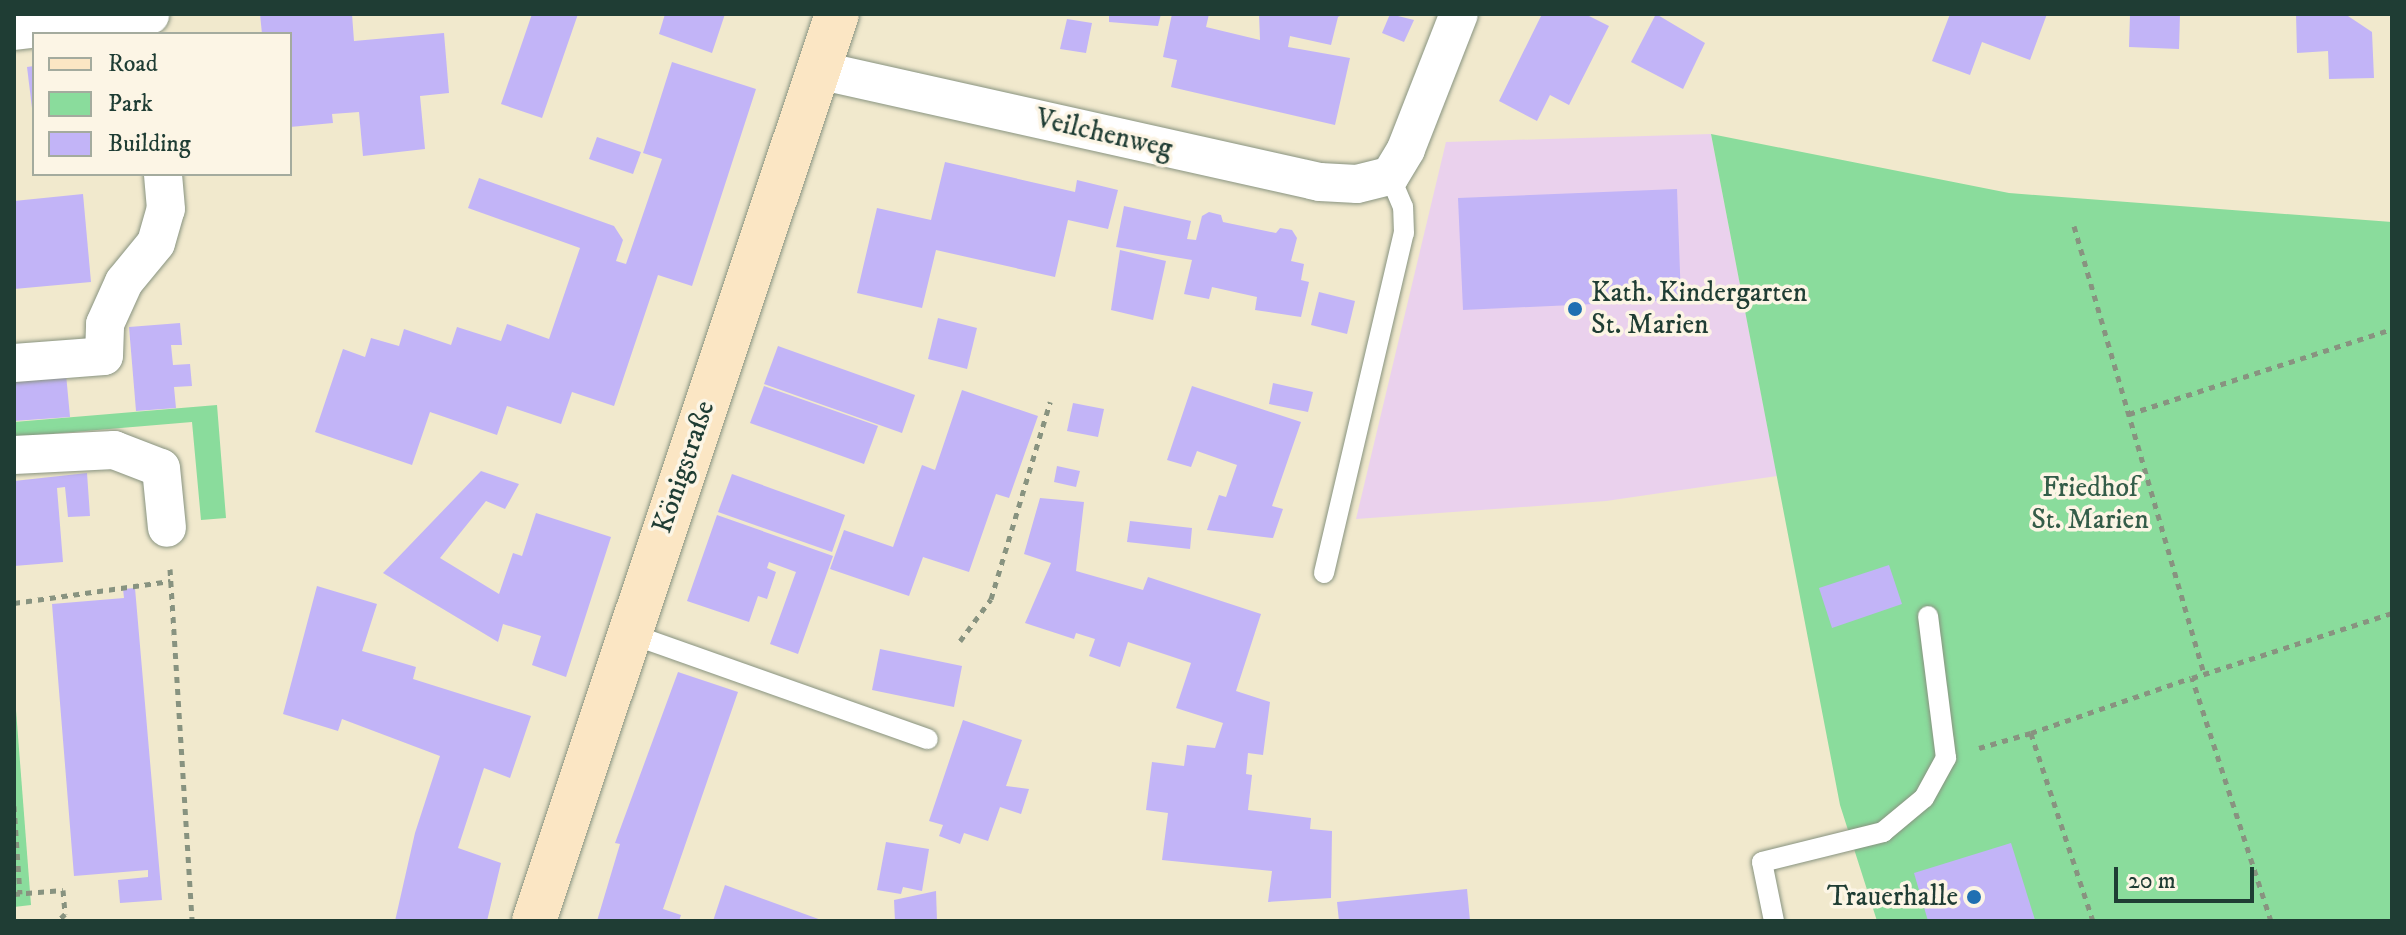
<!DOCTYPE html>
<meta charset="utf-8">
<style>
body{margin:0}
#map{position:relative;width:2406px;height:935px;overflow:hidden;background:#f1e9cd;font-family:"IM FELL DW Pica",serif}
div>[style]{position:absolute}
.built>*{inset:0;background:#ead1ed}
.green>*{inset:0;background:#8adc9c}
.building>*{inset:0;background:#c2b4f7}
.path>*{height:5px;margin-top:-2.5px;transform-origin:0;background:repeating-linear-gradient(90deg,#889380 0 6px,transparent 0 12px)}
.roads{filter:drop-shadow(0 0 2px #889380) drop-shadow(0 0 2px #889380)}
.lane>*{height:20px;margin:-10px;padding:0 10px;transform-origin:10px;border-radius:10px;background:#fff}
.street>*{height:38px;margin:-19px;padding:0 19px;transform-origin:19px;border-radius:19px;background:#fff}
.secondary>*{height:44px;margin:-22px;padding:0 22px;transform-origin:22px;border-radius:22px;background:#fbe6c4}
.dots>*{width:22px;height:22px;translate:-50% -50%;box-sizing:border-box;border:4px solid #fcf5e5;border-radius:50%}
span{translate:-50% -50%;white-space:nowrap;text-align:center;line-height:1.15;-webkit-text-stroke:7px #fcf5e5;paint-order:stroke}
.street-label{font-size:28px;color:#1f3d34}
.poi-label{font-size:28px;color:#1f3d34}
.left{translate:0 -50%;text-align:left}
.right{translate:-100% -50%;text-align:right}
.park-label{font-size:28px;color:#345d49}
.frame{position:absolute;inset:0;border:16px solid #1f3d34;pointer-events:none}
.legend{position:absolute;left:32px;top:32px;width:260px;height:144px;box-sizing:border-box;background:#fcf5e5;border:2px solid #a4ab9e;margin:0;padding:10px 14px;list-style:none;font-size:24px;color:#1f3d34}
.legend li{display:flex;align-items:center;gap:16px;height:40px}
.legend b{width:40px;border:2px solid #a4ab9e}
.scale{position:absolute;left:2114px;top:867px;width:140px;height:36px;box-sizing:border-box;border:4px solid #1f3d34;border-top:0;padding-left:10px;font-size:24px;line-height:28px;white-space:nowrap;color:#1f3d34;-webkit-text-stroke:6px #fcf5e5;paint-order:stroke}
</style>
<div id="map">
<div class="built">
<i style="clip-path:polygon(1711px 134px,1777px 476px,1606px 501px,1356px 519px,1446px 142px)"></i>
</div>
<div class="green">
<i style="clip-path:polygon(1711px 134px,2009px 193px,2392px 222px,2392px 921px,1877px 921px,1840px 805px)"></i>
<i style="clip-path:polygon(217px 405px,226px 518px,201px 520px,192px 422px,14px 437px,14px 422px)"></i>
<i style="clip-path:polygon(14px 684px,31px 905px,14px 907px)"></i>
</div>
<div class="building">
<i style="clip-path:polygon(260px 14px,352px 14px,354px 41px,444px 33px,449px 93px,420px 96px,425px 149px,363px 156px,359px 112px,332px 114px,333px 123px,290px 127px,290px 34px,262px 34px)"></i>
<i style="clip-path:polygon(532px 14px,578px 14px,542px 118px,501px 104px)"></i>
<i style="clip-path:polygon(665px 14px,725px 14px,712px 53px,659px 34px)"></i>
<i style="clip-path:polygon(1109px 14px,1161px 14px,1158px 26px,1109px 22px)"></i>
<i style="clip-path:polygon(1172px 14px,1209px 14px,1206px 27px,1260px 40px,1259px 14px,1344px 14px,1338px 17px,1331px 45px,1290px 36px,1288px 47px,1350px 58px,1335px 125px,1171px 87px,1177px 60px,1163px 57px)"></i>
<i style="clip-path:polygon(1390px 14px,1414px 20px,1404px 42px,1382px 33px)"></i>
<i style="clip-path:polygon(1542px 14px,1585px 14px,1609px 26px,1569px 105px,1550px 95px,1537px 121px,1499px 101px)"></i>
<i style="clip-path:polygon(1656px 14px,1705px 43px,1683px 89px,1631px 62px)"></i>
<i style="clip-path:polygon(1950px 14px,2047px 14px,2030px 60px,1982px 42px,1970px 75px,1932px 61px)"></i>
<i style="clip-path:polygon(2130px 14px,2180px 14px,2179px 49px,2129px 47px)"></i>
<i style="clip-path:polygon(2296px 14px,2345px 14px,2372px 32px,2374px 78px,2329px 79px,2328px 51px,2297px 53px)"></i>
<i style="clip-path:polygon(1067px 19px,1092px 23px,1086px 53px,1060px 49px)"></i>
<i style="clip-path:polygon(672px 62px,756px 89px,692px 286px,658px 275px,614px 406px,572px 392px,561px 424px,507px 406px,497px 435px,430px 412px,412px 465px,315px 432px,343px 349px,365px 357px,371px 338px,399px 346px,404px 329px,451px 345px,457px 327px,501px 341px,507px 324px,549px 339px,580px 248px,468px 208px,479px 178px,614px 226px,623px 240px,616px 261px,626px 264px,662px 159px,643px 153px)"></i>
<i style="clip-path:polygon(34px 66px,34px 108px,32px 108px,27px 67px)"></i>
<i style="clip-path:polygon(597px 137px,641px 152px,633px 174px,589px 159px)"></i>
<i style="clip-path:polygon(945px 162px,1075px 192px,1077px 180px,1118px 190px,1108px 229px,1068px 220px,1055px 277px,936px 250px,922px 308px,857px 293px,877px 208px,931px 220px)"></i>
<i style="clip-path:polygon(1677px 189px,1681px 300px,1463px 310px,1458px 198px)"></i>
<i style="clip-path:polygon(83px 194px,91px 282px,14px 289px,14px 201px)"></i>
<i style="clip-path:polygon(1124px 206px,1191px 221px,1187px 239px,1196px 240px,1202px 216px,1209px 212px,1221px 215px,1223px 222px,1276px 233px,1280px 228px,1292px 230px,1297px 238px,1291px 261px,1304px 264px,1301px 280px,1309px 282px,1301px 317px,1255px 310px,1257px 297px,1212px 287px,1209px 299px,1184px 294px,1192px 260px,1116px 247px)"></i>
<i style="clip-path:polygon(1120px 250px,1166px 261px,1153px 320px,1111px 310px)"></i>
<i style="clip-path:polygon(1319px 292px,1355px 301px,1347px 334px,1311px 325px)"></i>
<i style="clip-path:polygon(938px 318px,977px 328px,967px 369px,928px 359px)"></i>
<i style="clip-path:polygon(180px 323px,182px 345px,171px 345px,173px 365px,190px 364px,192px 386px,174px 387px,176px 408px,136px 411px,129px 327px)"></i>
<i style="clip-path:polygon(778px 346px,915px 395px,902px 433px,764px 384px)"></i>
<i style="clip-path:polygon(66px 374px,70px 417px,14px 421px,14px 378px)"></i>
<i style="clip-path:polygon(1273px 383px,1313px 392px,1308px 412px,1269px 404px)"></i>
<i style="clip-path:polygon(764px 386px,878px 426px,864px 464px,750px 423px)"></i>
<i style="clip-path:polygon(1192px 386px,1301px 422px,1272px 506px,1283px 509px,1273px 538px,1207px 530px,1219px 495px,1226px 497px,1237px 465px,1197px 451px,1191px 467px,1167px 460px)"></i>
<i style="clip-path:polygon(962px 390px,1038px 416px,1009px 498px,996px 494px,969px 572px,923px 557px,909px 596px,830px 569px,844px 530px,893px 547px,922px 465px,935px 470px)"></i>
<i style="clip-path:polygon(1073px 403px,1104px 409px,1098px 437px,1067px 431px)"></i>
<i style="clip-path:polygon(1057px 466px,1080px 471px,1076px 487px,1054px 482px)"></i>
<i style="clip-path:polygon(481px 471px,519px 484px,505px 509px,486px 501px,440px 558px,499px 594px,513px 553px,522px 556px,536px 513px,611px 537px,566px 677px,532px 665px,541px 636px,503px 624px,498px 642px,383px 573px)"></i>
<i style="clip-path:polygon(87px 473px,90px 516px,68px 517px,65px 487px,57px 488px,63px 562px,14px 566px,14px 481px)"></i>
<i style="clip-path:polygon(732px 474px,845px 515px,832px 552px,718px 512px)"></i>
<i style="clip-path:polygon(1040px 498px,1084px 502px,1076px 571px,1143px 590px,1148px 577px,1261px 614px,1236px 691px,1270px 702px,1263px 755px,1248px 753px,1246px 774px,1252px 775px,1248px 810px,1311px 818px,1310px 829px,1332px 831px,1331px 898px,1268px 902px,1272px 871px,1162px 860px,1168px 813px,1146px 810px,1152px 762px,1184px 766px,1187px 745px,1215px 748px,1223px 723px,1176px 708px,1191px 663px,1128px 642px,1120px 667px,1089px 656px,1095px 639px,1076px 633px,1074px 639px,1025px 623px,1051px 563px,1024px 554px)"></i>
<i style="clip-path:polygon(717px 515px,833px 556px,798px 654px,770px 644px,796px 572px,769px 562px,767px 568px,776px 572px,767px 599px,758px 596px,749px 622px,687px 601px)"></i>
<i style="clip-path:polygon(1130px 521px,1192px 528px,1190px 549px,1127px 542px)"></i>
<i style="clip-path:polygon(1889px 565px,1902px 604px,1832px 628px,1819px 588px)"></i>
<i style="clip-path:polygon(317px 586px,377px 604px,362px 651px,416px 667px,413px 679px,531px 716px,510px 778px,484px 768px,458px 848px,501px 863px,487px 921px,395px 921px,415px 833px,440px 756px,342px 719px,338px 731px,283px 714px)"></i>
<i style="clip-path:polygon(135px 588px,162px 900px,120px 903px,118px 880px,148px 877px,148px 870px,74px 876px,52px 604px,124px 598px,123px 589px)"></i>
<i style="clip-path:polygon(880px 649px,962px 666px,954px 707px,872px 690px)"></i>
<i style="clip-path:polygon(678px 672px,738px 692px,663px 909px,681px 915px,679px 921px,597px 921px,620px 844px,615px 843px)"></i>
<i style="clip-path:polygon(963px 720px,1022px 740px,1006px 786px,1029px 789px,1021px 814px,1000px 807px,988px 841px,964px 833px,960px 844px,939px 836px,943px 825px,929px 821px)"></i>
<i style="clip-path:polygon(886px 842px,929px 849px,922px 891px,903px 887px,901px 894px,877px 890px)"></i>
<i style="clip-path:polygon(2011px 843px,2035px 920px,1928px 921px,1914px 873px)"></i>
<i style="clip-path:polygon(725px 885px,824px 921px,713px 921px)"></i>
<i style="clip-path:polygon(1467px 889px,1470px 921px,1339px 921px,1337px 902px)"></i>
<i style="clip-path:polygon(936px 891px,937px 921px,895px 921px,894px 900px)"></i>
</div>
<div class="path">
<i style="left:2074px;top:226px;width:466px;rotate:73.8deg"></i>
<i style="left:2129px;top:414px;width:276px;rotate:-17.9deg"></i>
<i style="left:170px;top:569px;width:353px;rotate:86.4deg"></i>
<i style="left:14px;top:603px;width:158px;rotate:-8deg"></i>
<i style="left:960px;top:641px;width:52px;rotate:-53.6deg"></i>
<i style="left:991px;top:599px;width:206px;rotate:-73.3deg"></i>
<i style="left:1979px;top:748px;width:54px;rotate:-16.1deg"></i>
<i style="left:14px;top:806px;width:88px;rotate:86.1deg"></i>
<i style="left:14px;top:894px;width:49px;rotate:-4.7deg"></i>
<i style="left:63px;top:890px;width:24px;rotate:85deg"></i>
<i style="left:65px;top:914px;width:10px;rotate:135deg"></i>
<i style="left:2093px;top:921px;width:198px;rotate:-108.3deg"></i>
<i style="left:2031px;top:733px;width:169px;rotate:-19deg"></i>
<i style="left:2271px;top:921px;width:256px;rotate:-108deg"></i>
<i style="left:2192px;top:678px;width:210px;rotate:-18deg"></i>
</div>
<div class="roads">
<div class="lane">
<i style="left:1324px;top:573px;width:349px;rotate:-76.8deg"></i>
<i style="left:1404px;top:233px;width:26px;rotate:-92deg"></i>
<i style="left:1403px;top:207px;width:34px;rotate:-113deg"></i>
<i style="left:628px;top:633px;width:318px;rotate:19.5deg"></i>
<i style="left:1774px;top:921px;width:60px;rotate:-101.5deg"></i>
<i style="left:1762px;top:862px;width:125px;rotate:-13.9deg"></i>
<i style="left:1883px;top:832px;width:53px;rotate:-39.7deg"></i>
<i style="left:1924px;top:798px;width:46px;rotate:-61.2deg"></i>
<i style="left:1946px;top:758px;width:143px;rotate:-97.2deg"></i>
</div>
<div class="street">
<i style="left:14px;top:31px;width:137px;rotate:-6.7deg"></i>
<i style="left:818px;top:70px;width:514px;rotate:12.58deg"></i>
<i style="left:1320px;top:182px;width:37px;rotate:3deg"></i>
<i style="left:1357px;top:184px;width:34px;rotate:-14deg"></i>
<i style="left:1390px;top:176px;width:31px;rotate:-59deg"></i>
<i style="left:1406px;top:149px;width:145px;rotate:-68.6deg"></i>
<i style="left:14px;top:363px;width:90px;rotate:-4.4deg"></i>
<i style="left:104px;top:356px;width:32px;rotate:-88deg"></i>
<i style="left:105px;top:324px;width:46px;rotate:-65.7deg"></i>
<i style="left:124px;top:282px;width:50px;rotate:-50.6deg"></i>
<i style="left:156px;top:243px;width:35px;rotate:-74deg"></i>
<i style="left:166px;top:209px;width:35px;rotate:-95deg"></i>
<i style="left:14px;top:455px;width:100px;rotate:-2.9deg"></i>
<i style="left:114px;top:450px;width:50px;rotate:21deg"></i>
<i style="left:161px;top:468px;width:60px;rotate:84.3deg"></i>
</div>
<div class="secondary">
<i style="left:534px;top:921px;width:956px;rotate:-71.53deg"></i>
</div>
</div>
<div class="dots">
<i style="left:1575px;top:309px;background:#1f6fb2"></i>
<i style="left:1974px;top:897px;background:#1f6fb2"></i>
</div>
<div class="street-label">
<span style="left:1104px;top:134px;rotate:13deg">Veilchenweg</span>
<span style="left:684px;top:467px;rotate:-71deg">Königstraße</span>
</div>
<div class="poi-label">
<span class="left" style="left:1591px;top:309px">Kath. Kindergarten<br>St. Marien</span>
<span class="right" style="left:1958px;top:897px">Trauerhalle</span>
</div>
<div class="park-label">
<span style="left:2090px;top:504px">Friedhof<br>St. Marien</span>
</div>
<div class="frame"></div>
<ul class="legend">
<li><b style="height:10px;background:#fbe6c4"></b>Road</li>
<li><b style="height:22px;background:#8adc9c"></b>Park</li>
<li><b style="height:22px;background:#c2b4f7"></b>Building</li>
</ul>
<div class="scale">20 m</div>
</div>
